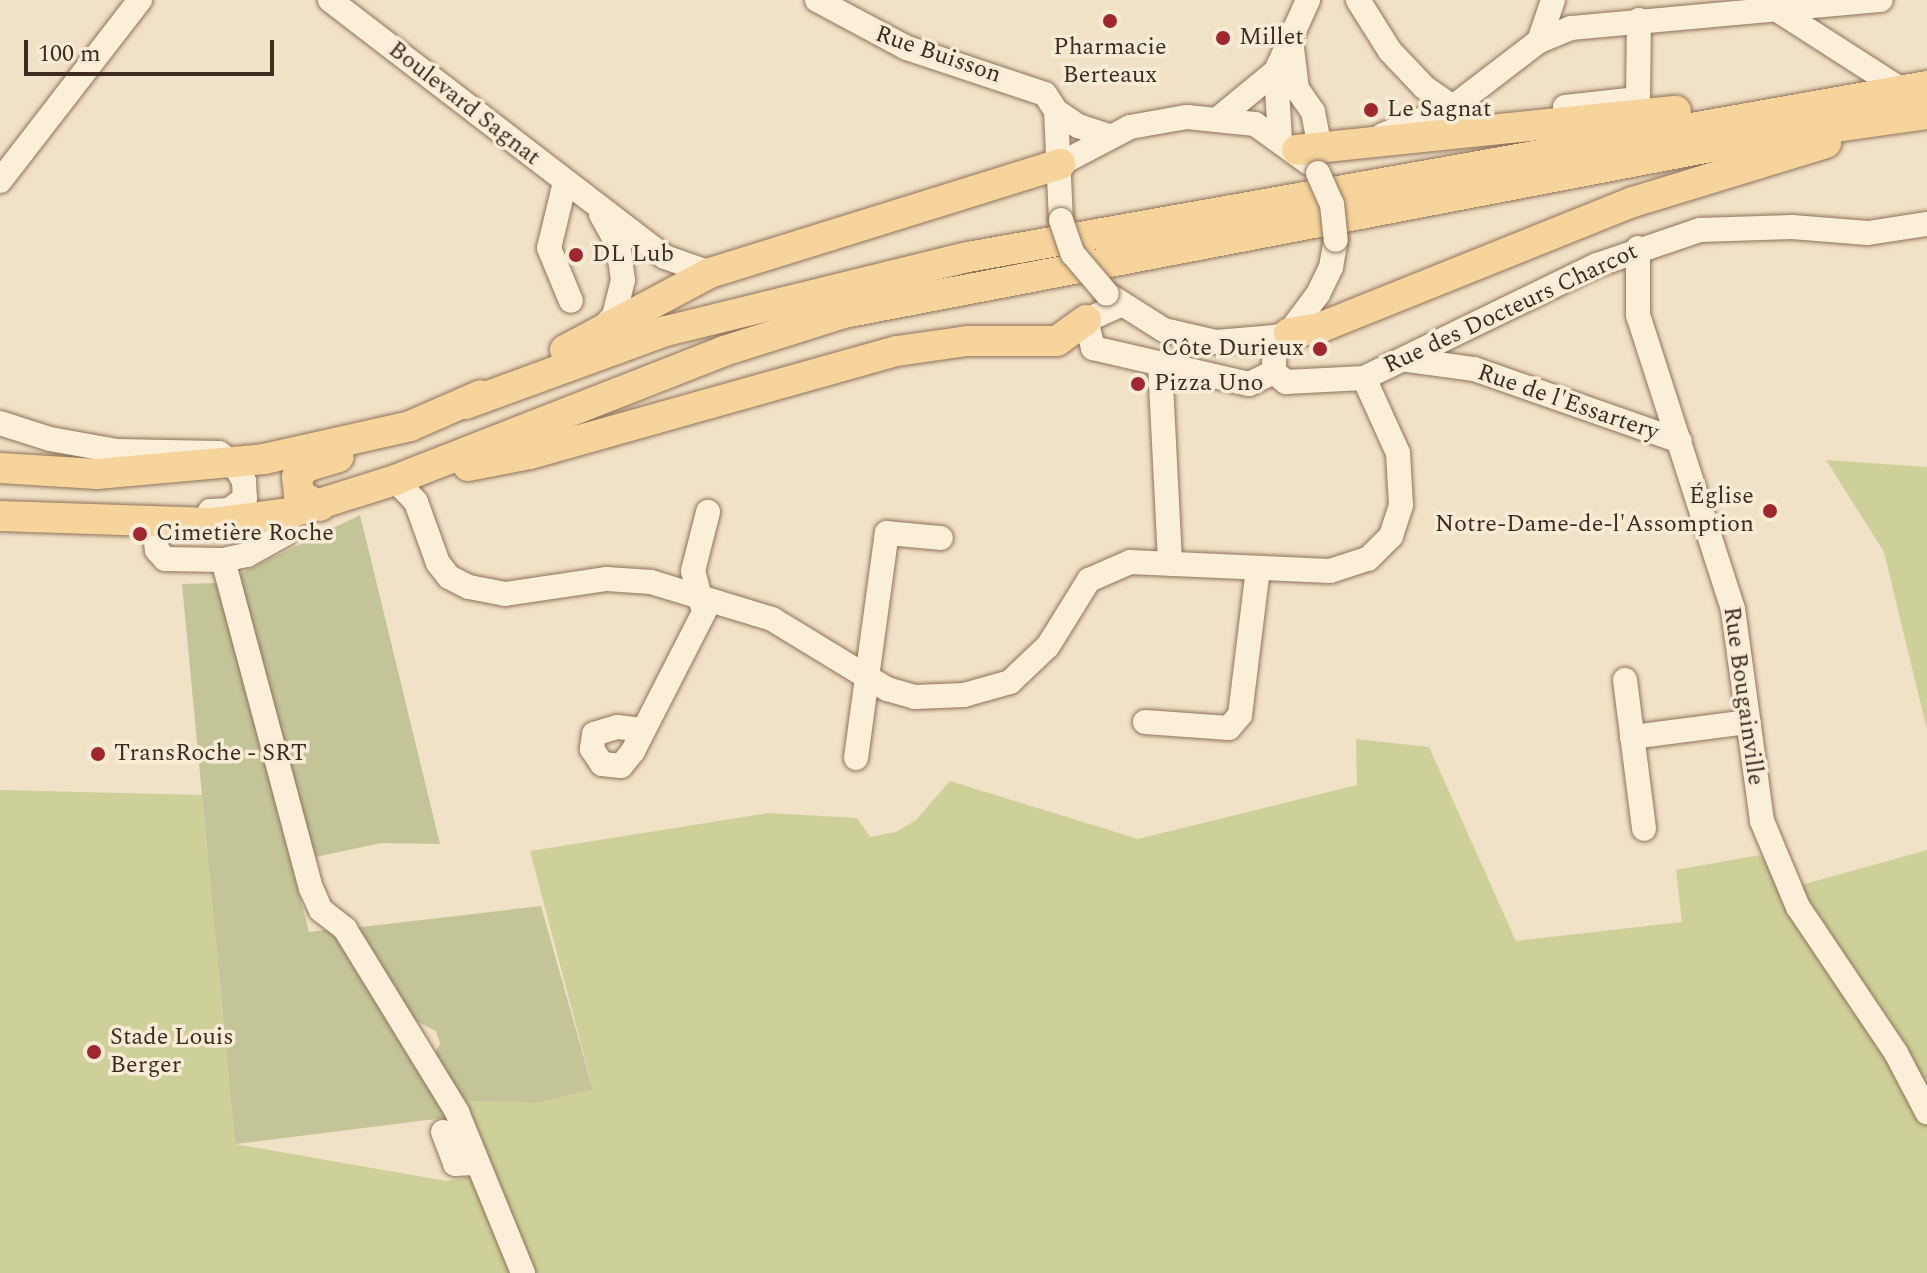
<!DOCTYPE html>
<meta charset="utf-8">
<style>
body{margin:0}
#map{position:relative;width:1927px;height:1273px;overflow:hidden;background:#f1e1c6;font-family:Spectral,serif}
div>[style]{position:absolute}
.green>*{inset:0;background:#ced099}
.cemetery>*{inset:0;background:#c3c598}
.roads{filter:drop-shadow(0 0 2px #8e725a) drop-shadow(0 0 2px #8e725a)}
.minor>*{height:24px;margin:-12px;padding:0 12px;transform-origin:12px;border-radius:12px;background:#fbefda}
.major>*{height:30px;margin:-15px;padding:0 15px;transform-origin:15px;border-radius:15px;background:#f6d49c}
.bridges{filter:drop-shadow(0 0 2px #8e725a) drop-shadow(0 0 2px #8e725a)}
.minor-bridge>*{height:24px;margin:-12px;padding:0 12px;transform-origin:12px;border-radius:12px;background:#fbefda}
.dots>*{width:22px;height:22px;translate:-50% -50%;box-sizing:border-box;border:4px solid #f8ecd6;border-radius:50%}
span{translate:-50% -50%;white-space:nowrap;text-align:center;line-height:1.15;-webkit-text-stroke:7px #f8ecd6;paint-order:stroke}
.poi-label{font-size:24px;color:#3d2c1f}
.left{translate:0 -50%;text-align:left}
.right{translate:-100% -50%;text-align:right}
.street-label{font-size:24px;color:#3d2c1f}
.scale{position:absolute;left:24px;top:40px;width:250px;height:36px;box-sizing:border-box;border:4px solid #3d2c1f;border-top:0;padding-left:10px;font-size:24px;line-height:28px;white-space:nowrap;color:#3d2c1f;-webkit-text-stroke:6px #f8ecd6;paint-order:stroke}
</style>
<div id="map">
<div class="green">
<i style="clip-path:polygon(1826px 460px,1927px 467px,1927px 730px,1884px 552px)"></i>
<i style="clip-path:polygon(1356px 739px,1429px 747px,1516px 941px,1682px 922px,1676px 870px,1759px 855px,1794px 887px,1927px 850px,1927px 1273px,0 1273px,0 790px,202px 795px,235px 1144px,446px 1181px,492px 1174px,458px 1101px,539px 1103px,593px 1090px,530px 851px,768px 813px,857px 818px,870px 837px,896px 832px,916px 820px,950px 781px,1138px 839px,1357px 785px)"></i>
</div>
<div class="cemetery">
<i style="clip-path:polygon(360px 515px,440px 844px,381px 843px,311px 858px,237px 575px)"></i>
<i style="clip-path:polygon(218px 583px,309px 932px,335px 929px,451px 1117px,235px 1144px,182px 584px)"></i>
<i style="clip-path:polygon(541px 906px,593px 1090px,539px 1103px,458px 1101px,432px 1058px,440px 1044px,436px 1031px,408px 1017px,353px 928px)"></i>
</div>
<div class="roads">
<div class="minor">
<i style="left:330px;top:0;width:422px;rotate:37.5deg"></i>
<i style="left:665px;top:257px;width:48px;rotate:19.6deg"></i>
<i style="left:817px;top:0;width:102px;rotate:28.1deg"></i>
<i style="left:907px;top:48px;width:145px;rotate:18.4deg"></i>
<i style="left:1045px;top:94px;width:20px;rotate:57deg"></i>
<i style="left:1056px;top:111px;width:27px;rotate:34deg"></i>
<i style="left:1078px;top:126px;width:32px;rotate:18deg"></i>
<i style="left:1358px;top:0;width:60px;rotate:57.9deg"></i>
<i style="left:1390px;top:51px;width:50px;rotate:46.6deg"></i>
<i style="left:1424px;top:87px;width:35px;rotate:35deg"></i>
<i style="left:1771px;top:6px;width:156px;rotate:32.7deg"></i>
<i style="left:1291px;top:40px;width:49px;rotate:83deg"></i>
<i style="left:1297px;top:89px;width:28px;rotate:55deg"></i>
<i style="left:1313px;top:112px;width:37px;rotate:79deg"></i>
<i style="left:1539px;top:41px;width:43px;rotate:-71.1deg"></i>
<i style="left:1565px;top:107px;width:73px;rotate:-6.3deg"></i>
<i style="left:1638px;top:99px;width:79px;rotate:-89.3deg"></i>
<i style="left:1056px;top:111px;width:109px;rotate:87.4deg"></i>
<i style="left:1219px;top:118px;width:74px;rotate:-39.5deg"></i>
<i style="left:1383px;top:135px;width:75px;rotate:-21.8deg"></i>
<i style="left:1453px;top:107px;width:108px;rotate:-37.5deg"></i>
<i style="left:1539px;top:41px;width:35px;rotate:-22deg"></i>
<i style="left:1571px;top:28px;width:311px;rotate:-5.2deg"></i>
<i style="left:1280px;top:140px;width:69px;rotate:-93.3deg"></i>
<i style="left:1276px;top:71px;width:78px;rotate:-65.7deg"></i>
<i style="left:1060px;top:164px;width:79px;rotate:-27.9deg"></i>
<i style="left:1130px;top:127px;width:58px;rotate:-10deg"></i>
<i style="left:1187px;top:117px;width:68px;rotate:5.9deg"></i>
<i style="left:1255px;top:124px;width:67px;rotate:35.8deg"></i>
<i style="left:0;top:181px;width:229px;rotate:-52.3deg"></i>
<i style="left:565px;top:182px;width:68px;rotate:103.6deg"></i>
<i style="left:549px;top:248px;width:57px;rotate:67.5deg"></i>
<i style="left:1638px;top:248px;width:67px;rotate:90deg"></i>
<i style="left:1638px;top:315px;width:309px;rotate:72.1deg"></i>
<i style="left:1733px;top:609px;width:214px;rotate:82.2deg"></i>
<i style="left:1762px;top:821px;width:93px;rotate:67.3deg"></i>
<i style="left:1798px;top:907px;width:176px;rotate:56.1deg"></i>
<i style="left:1896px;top:1053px;width:67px;rotate:62.3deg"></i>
<i style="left:1107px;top:294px;width:67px;rotate:32.3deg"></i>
<i style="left:1164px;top:330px;width:53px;rotate:13deg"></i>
<i style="left:1216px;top:342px;width:59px;rotate:-4.8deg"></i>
<i style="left:1275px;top:337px;width:15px;rotate:-16deg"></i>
<i style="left:1289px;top:333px;width:49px;rotate:-53.4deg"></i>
<i style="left:1318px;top:294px;width:30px;rotate:-64deg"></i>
<i style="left:1331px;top:267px;width:27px;rotate:-80deg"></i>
<i style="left:1118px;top:306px;width:35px;rotate:156deg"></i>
<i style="left:1086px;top:320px;width:29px;rotate:76deg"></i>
<i style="left:1093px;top:348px;width:160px;rotate:13deg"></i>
<i style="left:1249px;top:384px;width:28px;rotate:-26deg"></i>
<i style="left:598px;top:333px;width:23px;rotate:-47deg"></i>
<i style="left:614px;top:316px;width:37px;rotate:-76deg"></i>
<i style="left:623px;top:280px;width:35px;rotate:-98deg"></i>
<i style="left:618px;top:245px;width:35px;rotate:-119deg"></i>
<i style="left:1275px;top:337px;width:35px;rotate:92deg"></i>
<i style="left:1274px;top:372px;width:16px;rotate:40deg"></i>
<i style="left:1286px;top:382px;width:78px;rotate:-2.9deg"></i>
<i style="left:1364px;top:378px;width:259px;rotate:-25.9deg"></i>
<i style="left:1597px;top:265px;width:109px;rotate:-18.8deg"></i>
<i style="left:1700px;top:230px;width:92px;rotate:-1.9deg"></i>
<i style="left:1792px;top:227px;width:76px;rotate:4.5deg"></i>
<i style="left:1868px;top:233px;width:60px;rotate:-8.7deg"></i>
<i style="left:1408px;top:360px;width:67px;rotate:7.8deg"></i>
<i style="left:1474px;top:369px;width:218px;rotate:19.3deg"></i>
<i style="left:1160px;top:364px;width:200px;rotate:87.1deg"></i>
<i style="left:0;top:423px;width:52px;rotate:17.7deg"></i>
<i style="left:50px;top:439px;width:68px;rotate:10.2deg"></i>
<i style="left:117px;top:451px;width:102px;rotate:1.1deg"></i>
<i style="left:219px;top:453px;width:19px;rotate:36deg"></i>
<i style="left:234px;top:464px;width:20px;rotate:60deg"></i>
<i style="left:244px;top:481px;width:17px;rotate:87deg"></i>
<i style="left:245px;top:498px;width:20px;rotate:143deg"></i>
<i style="left:229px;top:510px;width:19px;rotate:177deg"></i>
<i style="left:395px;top:480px;width:30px;rotate:46deg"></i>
<i style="left:416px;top:502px;width:65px;rotate:70.2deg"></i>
<i style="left:438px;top:563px;width:18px;rotate:52deg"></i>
<i style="left:449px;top:577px;width:22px;rotate:27deg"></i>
<i style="left:469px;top:587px;width:37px;rotate:11deg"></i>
<i style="left:505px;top:594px;width:103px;rotate:-8.4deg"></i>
<i style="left:607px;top:579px;width:44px;rotate:3.9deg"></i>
<i style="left:651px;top:582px;width:127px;rotate:17deg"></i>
<i style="left:772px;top:619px;width:135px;rotate:31.3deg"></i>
<i style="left:887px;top:689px;width:29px;rotate:16deg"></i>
<i style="left:915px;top:697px;width:49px;rotate:-2.3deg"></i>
<i style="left:964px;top:695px;width:48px;rotate:-15.8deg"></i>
<i style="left:1010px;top:682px;width:52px;rotate:-43.5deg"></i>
<i style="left:1048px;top:646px;width:78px;rotate:-58.2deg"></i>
<i style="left:1089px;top:580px;width:45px;rotate:-23.7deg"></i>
<i style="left:1130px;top:562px;width:200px;rotate:2.6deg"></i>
<i style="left:1330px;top:571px;width:40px;rotate:-18deg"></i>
<i style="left:1368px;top:559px;width:33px;rotate:-45deg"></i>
<i style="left:1391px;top:536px;width:33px;rotate:-72deg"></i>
<i style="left:1401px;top:505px;width:52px;rotate:-93.3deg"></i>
<i style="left:1398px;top:453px;width:82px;rotate:-114.4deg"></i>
<i style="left:154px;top:523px;width:27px;rotate:84deg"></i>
<i style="left:157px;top:550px;width:12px;rotate:48deg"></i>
<i style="left:165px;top:559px;width:58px;rotate:1deg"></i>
<i style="left:223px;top:560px;width:25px;rotate:-12deg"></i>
<i style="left:247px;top:555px;width:43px;rotate:-28.9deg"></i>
<i style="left:285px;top:534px;width:22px;rotate:-77deg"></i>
<i style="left:223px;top:560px;width:340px;rotate:75deg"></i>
<i style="left:311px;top:888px;width:24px;rotate:66deg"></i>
<i style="left:321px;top:910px;width:31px;rotate:38deg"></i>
<i style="left:345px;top:929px;width:215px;rotate:58.5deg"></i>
<i style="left:457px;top:1112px;width:174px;rotate:67.7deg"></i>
<i style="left:1625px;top:680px;width:150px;rotate:82.7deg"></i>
<i style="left:1145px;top:722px;width:84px;rotate:4.1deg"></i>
<i style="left:1229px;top:728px;width:17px;rotate:-50deg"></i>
<i style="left:1240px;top:715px;width:147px;rotate:-83deg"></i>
<i style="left:642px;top:730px;width:25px;rotate:-173deg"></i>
<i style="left:617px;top:727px;width:24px;rotate:163deg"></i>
<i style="left:594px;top:734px;width:15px;rotate:98deg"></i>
<i style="left:592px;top:749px;width:18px;rotate:56deg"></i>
<i style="left:602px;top:764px;width:19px;rotate:6deg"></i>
<i style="left:621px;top:766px;width:19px;rotate:-51deg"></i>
<i style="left:633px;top:751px;width:156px;rotate:-62.9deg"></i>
<i style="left:704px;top:612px;width:42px;rotate:-105deg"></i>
<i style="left:693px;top:571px;width:61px;rotate:-75.7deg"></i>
<i style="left:1632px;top:737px;width:117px;rotate:-7.4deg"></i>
<i style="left:856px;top:758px;width:227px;rotate:-82.2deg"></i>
<i style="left:887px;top:533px;width:54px;rotate:5.3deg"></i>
<i style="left:443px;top:1132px;width:34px;rotate:69deg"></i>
<i style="left:455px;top:1164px;width:20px;rotate:-3deg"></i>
</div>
<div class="major">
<i style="left:1297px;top:150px;width:381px;rotate:-5.9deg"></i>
<i style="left:1289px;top:333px;width:30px;rotate:-9deg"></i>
<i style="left:1319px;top:328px;width:338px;rotate:-21.9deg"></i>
<i style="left:1633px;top:202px;width:202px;rotate:-17deg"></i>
<i style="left:565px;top:350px;width:164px;rotate:-28deg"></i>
<i style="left:710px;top:273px;width:367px;rotate:-17.3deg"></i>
<i style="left:466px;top:404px;width:213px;rotate:-20.1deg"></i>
<i style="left:666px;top:331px;width:311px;rotate:-13.8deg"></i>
<i style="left:968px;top:257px;width:974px;rotate:-10.11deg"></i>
<i style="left:468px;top:466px;width:63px;rotate:-11deg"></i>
<i style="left:530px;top:454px;width:381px;rotate:-15.7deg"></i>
<i style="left:897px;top:351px;width:71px;rotate:-8.1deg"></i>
<i style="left:967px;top:341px;width:90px"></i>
<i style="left:1057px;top:341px;width:36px;rotate:-36deg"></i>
<i style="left:0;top:468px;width:97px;rotate:3.5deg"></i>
<i style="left:97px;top:474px;width:168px;rotate:-5.1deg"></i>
<i style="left:264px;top:459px;width:150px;rotate:-12.7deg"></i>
<i style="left:410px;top:426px;width:77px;rotate:-23.6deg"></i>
<i style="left:320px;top:506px;width:24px;rotate:-152deg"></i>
<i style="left:299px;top:495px;width:18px;rotate:-96deg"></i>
<i style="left:297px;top:477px;width:13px;rotate:-48deg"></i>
<i style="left:306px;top:467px;width:34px;rotate:-17deg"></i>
<i style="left:0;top:516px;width:213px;rotate:1.9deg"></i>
<i style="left:213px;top:523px;width:78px;rotate:-7.4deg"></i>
<i style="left:290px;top:513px;width:110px;rotate:-17.4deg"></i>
<i style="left:395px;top:480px;width:353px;rotate:-21.4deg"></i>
<i style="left:724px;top:351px;width:126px;rotate:-17.6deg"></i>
<i style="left:844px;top:313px;width:930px;rotate:-10.85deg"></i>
<i style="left:1757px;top:138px;width:172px;rotate:-8deg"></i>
</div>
</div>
<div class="bridges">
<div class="minor-bridge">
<i style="left:1318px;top:173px;width:34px;rotate:66deg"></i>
<i style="left:1332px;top:204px;width:36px;rotate:84deg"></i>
<i style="left:1061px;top:220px;width:36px;rotate:71deg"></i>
<i style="left:1073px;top:254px;width:52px;rotate:49.6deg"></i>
</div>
</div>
<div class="dots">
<i style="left:1110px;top:21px;background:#a1262f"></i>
<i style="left:1223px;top:38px;background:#a1262f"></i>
<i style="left:1371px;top:110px;background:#a1262f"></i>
<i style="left:576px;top:255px;background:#a1262f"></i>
<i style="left:1320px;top:349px;background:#a1262f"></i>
<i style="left:1138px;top:384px;background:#a1262f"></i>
<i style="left:1770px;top:511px;background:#a1262f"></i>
<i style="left:140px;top:534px;background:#a1262f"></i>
<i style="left:98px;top:754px;background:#a1262f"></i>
<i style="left:94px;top:1052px;background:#a1262f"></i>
</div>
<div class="poi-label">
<span class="left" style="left:1239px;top:38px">Millet</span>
<span style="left:1110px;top:62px">Pharmacie<br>Berteaux</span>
<span class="left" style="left:1387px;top:110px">Le Sagnat</span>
<span class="left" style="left:592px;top:255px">DL Lub</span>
<span class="right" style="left:1304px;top:349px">Côte Durieux</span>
<span class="left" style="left:1154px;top:384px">Pizza Uno</span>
<span class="right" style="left:1754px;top:511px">Église<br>Notre-Dame-de-l'Assomption</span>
<span class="left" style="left:156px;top:534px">Cimetière Roche</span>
<span class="left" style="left:114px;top:754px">TransRoche - SRT</span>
<span class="left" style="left:110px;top:1052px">Stade Louis<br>Berger</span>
</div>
<div class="street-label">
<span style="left:938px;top:55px;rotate:19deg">Rue Buisson</span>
<span style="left:464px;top:104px;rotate:38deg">Boulevard Sagnat</span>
<span style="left:1511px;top:309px;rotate:-25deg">Rue des Docteurs Charcot</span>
<span style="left:1568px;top:403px;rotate:19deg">Rue de l'Essartery</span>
<span style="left:1743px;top:696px;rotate:82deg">Rue Bougainville</span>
</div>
<div class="scale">100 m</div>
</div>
